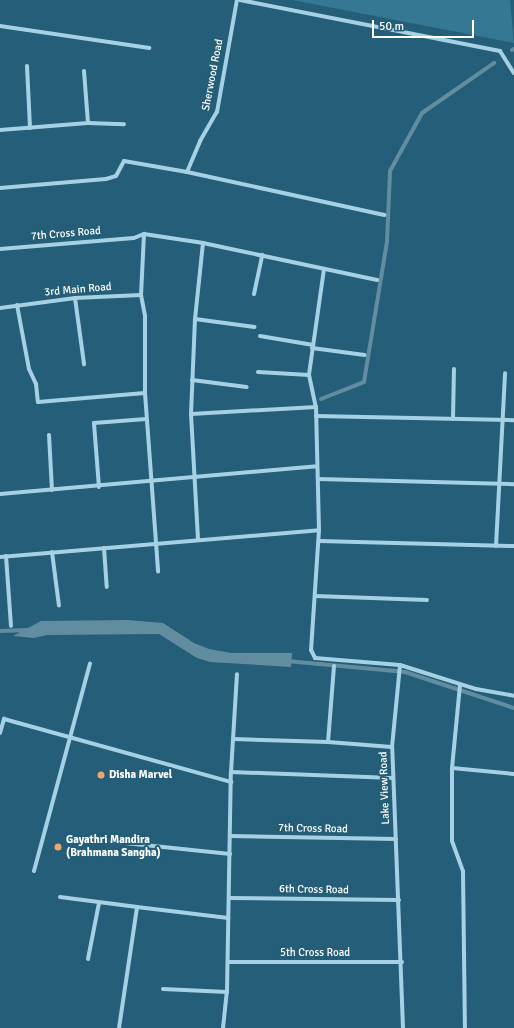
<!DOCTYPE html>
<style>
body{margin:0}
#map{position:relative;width:514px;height:1028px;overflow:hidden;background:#245e78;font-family:Signika,sans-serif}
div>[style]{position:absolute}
.green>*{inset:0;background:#347894}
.water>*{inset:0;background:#628da0}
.stream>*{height:4px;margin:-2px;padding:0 2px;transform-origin:2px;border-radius:2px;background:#628da0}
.minor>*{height:4px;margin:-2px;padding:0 2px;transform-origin:2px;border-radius:2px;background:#a6d1e4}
.dots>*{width:11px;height:11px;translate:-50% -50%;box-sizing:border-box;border:2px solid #245e78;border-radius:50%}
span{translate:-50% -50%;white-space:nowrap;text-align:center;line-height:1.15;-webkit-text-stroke:4px #245e78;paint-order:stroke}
.street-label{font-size:11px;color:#fff}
.poi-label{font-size:11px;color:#fff;font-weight:700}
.left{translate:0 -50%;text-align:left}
.scale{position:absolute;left:372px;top:20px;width:102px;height:18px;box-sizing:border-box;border:2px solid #fff;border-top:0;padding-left:5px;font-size:12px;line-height:14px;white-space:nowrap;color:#fff;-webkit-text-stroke:3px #245e78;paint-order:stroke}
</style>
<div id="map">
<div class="green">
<i style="clip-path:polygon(292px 0,510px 0,514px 43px)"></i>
</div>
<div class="water">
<i style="clip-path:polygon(128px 620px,163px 623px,194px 643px,209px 649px,231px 653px,292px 653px,291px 667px,210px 662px,197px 658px,159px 634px,47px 635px,34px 638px,13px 636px,41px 621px)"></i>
</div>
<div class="stream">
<i style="left:512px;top:50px;width:2px;rotate:-27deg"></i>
<i style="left:321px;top:399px;width:46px;rotate:-21.6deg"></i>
<i style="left:364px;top:382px;width:143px;rotate:-80.7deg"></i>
<i style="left:387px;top:241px;width:70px;rotate:-87.5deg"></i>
<i style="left:390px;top:171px;width:66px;rotate:-61.1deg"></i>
<i style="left:422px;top:113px;width:88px;rotate:-34.8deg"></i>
<i style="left:0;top:631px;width:28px;rotate:-2deg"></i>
<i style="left:287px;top:661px;width:119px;rotate:5.3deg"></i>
<i style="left:405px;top:672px;width:115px;rotate:18.3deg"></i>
</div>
<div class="minor">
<i style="left:240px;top:0;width:265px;rotate:11.1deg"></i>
<i style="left:500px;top:51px;width:26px;rotate:58deg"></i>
<i style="left:0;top:26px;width:151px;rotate:8.4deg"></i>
<i style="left:27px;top:66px;width:62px;rotate:87.2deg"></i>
<i style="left:84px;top:71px;width:52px;rotate:85.6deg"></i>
<i style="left:0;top:130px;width:88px;rotate:-4.5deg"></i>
<i style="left:88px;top:123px;width:36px;rotate:2deg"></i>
<i style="left:187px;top:172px;width:34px;rotate:-67deg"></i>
<i style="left:200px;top:141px;width:34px;rotate:-60deg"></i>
<i style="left:217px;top:112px;width:114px;rotate:-79.9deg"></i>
<i style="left:0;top:188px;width:106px;rotate:-4.9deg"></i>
<i style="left:106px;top:179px;width:10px;rotate:-17deg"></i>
<i style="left:116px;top:176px;width:17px;rotate:-62deg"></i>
<i style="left:124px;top:161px;width:64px;rotate:9.9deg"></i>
<i style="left:187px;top:172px;width:202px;rotate:12.3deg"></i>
<i style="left:144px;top:234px;width:61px;rotate:92.8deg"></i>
<i style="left:141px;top:295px;width:21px;rotate:79deg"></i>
<i style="left:145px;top:316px;width:77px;rotate:90deg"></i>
<i style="left:145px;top:393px;width:179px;rotate:85.8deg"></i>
<i style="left:0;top:249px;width:134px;rotate:-4.7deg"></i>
<i style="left:134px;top:238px;width:11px;rotate:-22deg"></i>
<i style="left:144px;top:234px;width:60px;rotate:8.7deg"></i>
<i style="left:203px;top:243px;width:178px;rotate:12deg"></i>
<i style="left:324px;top:269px;width:107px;rotate:98.1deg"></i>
<i style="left:309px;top:375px;width:33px;rotate:78deg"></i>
<i style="left:316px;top:407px;width:123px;rotate:88.6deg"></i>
<i style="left:319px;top:530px;width:120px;rotate:93.8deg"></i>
<i style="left:311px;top:650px;width:9px;rotate:63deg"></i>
<i style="left:315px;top:658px;width:85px;rotate:4.7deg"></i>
<i style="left:254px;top:294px;width:40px;rotate:-78deg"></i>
<i style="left:75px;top:298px;width:67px;rotate:82.2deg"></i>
<i style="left:17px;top:305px;width:65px;rotate:79.4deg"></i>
<i style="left:29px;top:369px;width:17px;rotate:65deg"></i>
<i style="left:36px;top:384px;width:18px;rotate:84deg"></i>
<i style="left:38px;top:402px;width:107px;rotate:-4.8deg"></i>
<i style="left:0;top:308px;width:76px;rotate:-7.6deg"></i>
<i style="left:75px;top:298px;width:66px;rotate:-2.6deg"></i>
<i style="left:195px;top:319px;width:60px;rotate:7.7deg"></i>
<i style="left:260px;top:336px;width:54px;rotate:9.6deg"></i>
<i style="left:312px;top:348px;width:53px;rotate:7.5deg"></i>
<i style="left:258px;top:372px;width:51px;rotate:3.4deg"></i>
<i style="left:192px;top:380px;width:55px;rotate:7.3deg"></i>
<i style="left:191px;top:414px;width:125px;rotate:-3.2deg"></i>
<i style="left:316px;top:416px;width:198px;rotate:1.2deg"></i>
<i style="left:453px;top:419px;width:50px;rotate:-88.9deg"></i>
<i style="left:49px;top:435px;width:55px;rotate:86.9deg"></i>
<i style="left:318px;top:479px;width:196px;rotate:1.5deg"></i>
<i style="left:99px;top:487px;width:64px;rotate:-94.5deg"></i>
<i style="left:94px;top:423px;width:52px;rotate:-4.4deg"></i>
<i style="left:0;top:494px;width:318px;rotate:-5deg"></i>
<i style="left:198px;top:539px;width:125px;rotate:-93.2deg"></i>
<i style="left:191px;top:414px;width:95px;rotate:-87.6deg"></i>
<i style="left:195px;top:319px;width:76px;rotate:-84deg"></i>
<i style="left:319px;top:541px;width:195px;rotate:1.5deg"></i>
<i style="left:496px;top:546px;width:173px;rotate:-87deg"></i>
<i style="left:104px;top:548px;width:39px;rotate:86deg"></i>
<i style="left:52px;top:552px;width:54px;rotate:82.6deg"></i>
<i style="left:6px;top:556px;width:70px;rotate:85.9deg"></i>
<i style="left:0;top:557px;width:320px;rotate:-4.8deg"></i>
<i style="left:315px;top:596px;width:112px;rotate:2deg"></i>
<i style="left:334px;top:666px;width:76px;rotate:94.5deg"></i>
<i style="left:328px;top:742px;width:64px;rotate:4.5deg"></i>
<i style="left:460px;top:685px;width:83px;rotate:95.5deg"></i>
<i style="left:452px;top:768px;width:73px;rotate:90deg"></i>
<i style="left:452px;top:841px;width:32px;rotate:70deg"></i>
<i style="left:463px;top:871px;width:157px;rotate:89.3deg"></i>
<i style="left:0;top:733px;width:15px;rotate:-74deg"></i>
<i style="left:4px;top:719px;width:236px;rotate:15.5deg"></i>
<i style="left:234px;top:739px;width:94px;rotate:1.8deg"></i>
<i style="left:452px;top:768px;width:62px;rotate:5.5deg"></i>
<i style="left:231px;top:772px;width:162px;rotate:2.1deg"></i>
<i style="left:231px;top:836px;width:165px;rotate:1deg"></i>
<i style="left:77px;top:838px;width:154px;rotate:6deg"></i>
<i style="left:34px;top:871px;width:215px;rotate:-74.9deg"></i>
<i style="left:60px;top:897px;width:78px;rotate:7.4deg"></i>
<i style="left:229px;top:898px;width:170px;rotate:0.7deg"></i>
<i style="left:88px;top:959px;width:57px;rotate:-78.9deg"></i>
<i style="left:228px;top:962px;width:174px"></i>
<i style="left:163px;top:989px;width:64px;rotate:2.7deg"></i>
<i style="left:119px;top:1028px;width:122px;rotate:-81.5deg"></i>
<i style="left:137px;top:907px;width:92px;rotate:6.9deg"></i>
<i style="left:223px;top:1028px;width:36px;rotate:-84deg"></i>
<i style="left:227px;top:992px;width:220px;rotate:-89deg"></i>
<i style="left:231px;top:772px;width:98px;rotate:-86.5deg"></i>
<i style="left:403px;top:1028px;width:281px;rotate:-92.2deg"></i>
<i style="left:392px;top:747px;width:82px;rotate:-84.4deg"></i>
<i style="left:400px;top:665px;width:80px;rotate:17.5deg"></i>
<i style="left:476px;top:689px;width:39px;rotate:10deg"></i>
</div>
<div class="dots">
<i style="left:101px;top:775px;background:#eea669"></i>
<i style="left:58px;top:847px;background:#eea669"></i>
</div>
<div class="street-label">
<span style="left:213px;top:75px;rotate:-79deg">Sherwood Road</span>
<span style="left:66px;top:234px;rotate:-5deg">7th Cross Road</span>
<span style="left:78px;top:290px;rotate:-5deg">3rd Main Road</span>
<span style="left:385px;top:788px;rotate:-92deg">Lake View Road</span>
<span style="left:313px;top:829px;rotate:1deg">7th Cross Road</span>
<span style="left:314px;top:890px;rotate:1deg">6th Cross Road</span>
<span style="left:315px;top:953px">5th Cross Road</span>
</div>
<div class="poi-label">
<span class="left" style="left:109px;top:775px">Disha Marvel</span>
<span class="left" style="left:66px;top:847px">Gayathri Mandira<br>(Brahmana Sangha)</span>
</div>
<div class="scale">50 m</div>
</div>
